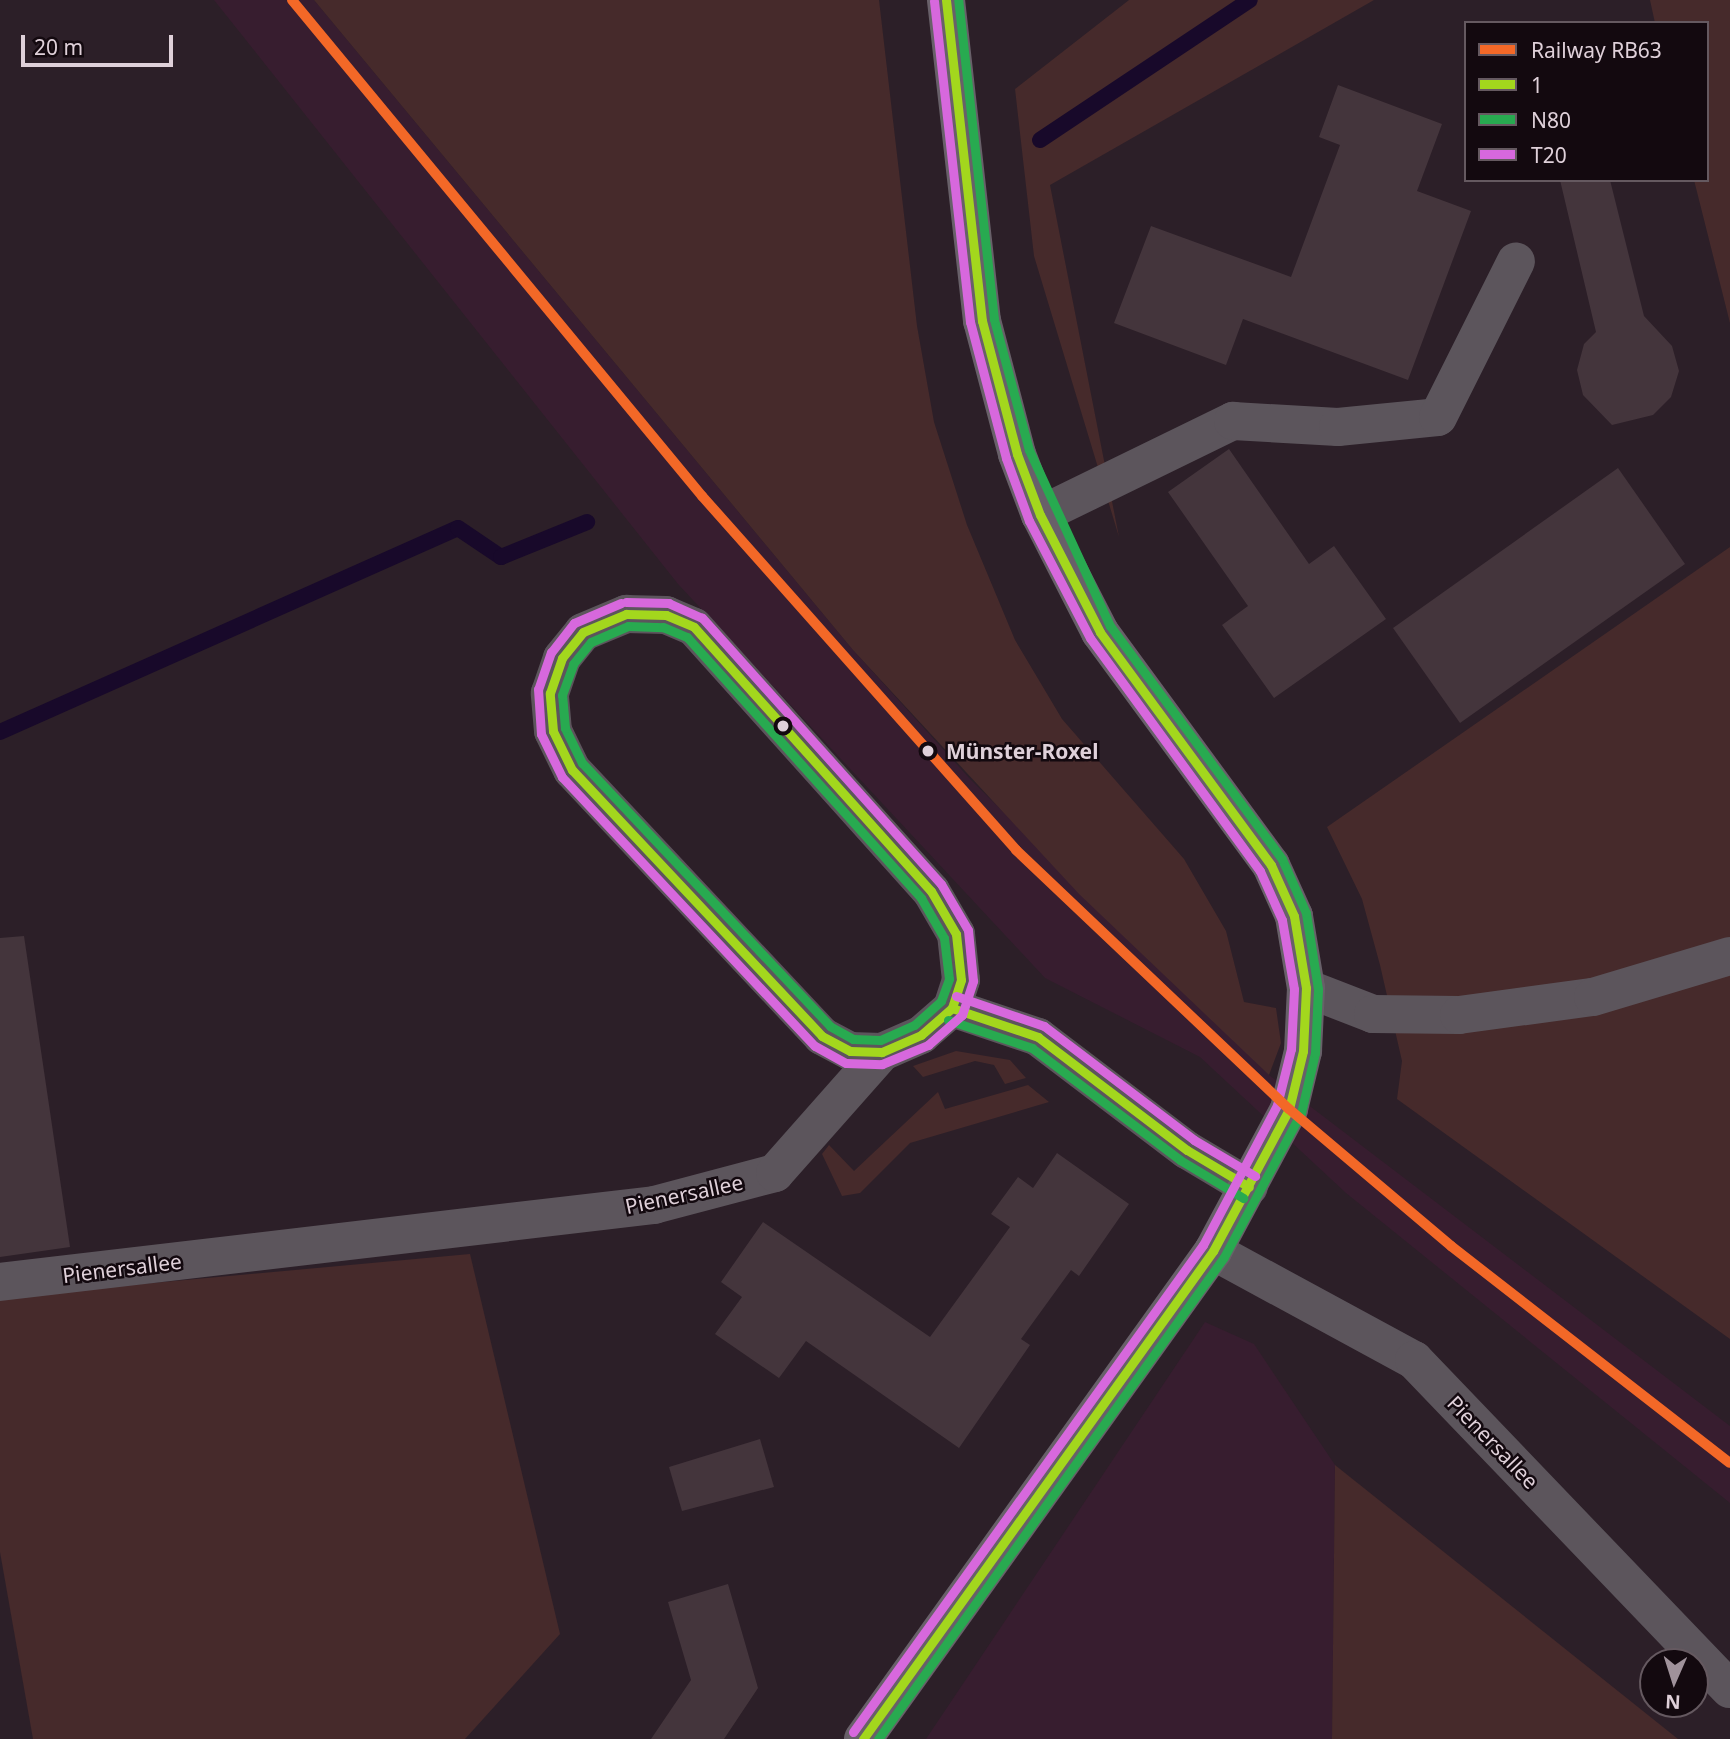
<!DOCTYPE html>
<meta charset="utf-8">
<style>
body{margin:0}
#map{position:relative;width:1730px;height:1739px;overflow:hidden;background:#2c1f28;font-family:"Noto Sans",sans-serif}
div>[style]{position:absolute}
.built>*{inset:0;background:#371d2f}
.green>*{inset:0;background:#462a2b}
.stream>*{height:16px;margin:-8px;padding:0 8px;transform-origin:8px;border-radius:8px;background:#18092a}
.building>*{inset:0;background:#44353c}
.minor>*{height:38px;margin:-19px;padding:0 19px;transform-origin:19px;border-radius:19px;background:#5c555c}
.major>*{height:38px;margin:-19px;padding:0 19px;transform-origin:19px;border-radius:19px;background:#686069}
.bus-1>*{height:9px;margin:-4.5px;padding:0 4.5px;transform-origin:4.5px;border-radius:4.5px;background:#a3d71d}
.bus-2>*{height:9px;margin:-4.5px;padding:0 4.5px;transform-origin:4.5px;border-radius:4.5px;background:#28aa50}
.bus-3>*{height:9px;margin:-4.5px;padding:0 4.5px;transform-origin:4.5px;border-radius:4.5px;background:#d768dd}
.rail-1>*{height:10px;margin:-5px;padding:0 5px;transform-origin:5px;border-radius:5px;background:#f36827}
.dots>*{width:19px;height:19px;translate:-50% -50%;box-sizing:border-box;border:4px solid #13090f;border-radius:50%}
span{translate:-50% -50%;white-space:nowrap;text-align:center;line-height:1.15;-webkit-text-stroke:5px #13090f;paint-order:stroke}
.stop-label{font-size:21px;color:#dfd0d9;font-weight:700}
.left{translate:0 -50%;text-align:left}
.street-label{font-size:21px;color:#dfd0d9}
.legend{position:absolute;left:1464px;top:21px;width:245px;height:161px;box-sizing:border-box;background:#13090f;border:2px solid #655960;margin:0;padding:9px 12px;list-style:none;font-size:21px;color:#dfd0d9}
.legend li{display:flex;align-items:center;gap:14px;height:35px}
.legend b{width:35px;border:2px solid #655960}
.north{position:absolute;left:1639px;top:1648px;width:70px;height:70px;box-sizing:border-box;background:#13090f;border:2px solid #655960;border-radius:50%;rotate:183deg;font-size:19px;font-weight:700;line-height:28px;text-align:center;color:#dfd0d9}
.north::after{content:'';display:block;margin:auto;width:24px;height:32px;background:#a0929b;clip-path:polygon(50% 0,100% 100%,50% 72%,0 100%)}
.scale{position:absolute;left:21px;top:35px;width:152px;height:32px;box-sizing:border-box;border:4px solid #dfd0d9;border-top:0;padding-left:9px;font-size:21px;line-height:24px;white-space:nowrap;color:#dfd0d9;-webkit-text-stroke:5px #13090f;paint-order:stroke}
</style>
<div id="map">
<div class="built">
<i style="clip-path:polygon(214px 0,314px 0,853px 650px,971px 780px,1269px 1075px,1730px 1426px,1730px 1503px,1346px 1193px,1200px 1057px,1045px 978px,678px 584px)"></i>
<i style="clip-path:polygon(1205px 1322px,1254px 1344px,1335px 1465px,1332px 1739px,926px 1739px)"></i>
</div>
<div class="green">
<i style="clip-path:polygon(314px 0,879px 0,917px 326px,934px 422px,967px 525px,1015px 640px,1062px 719px,1184px 859px,1226px 931px,1244px 1002px,1276px 1008px,1281px 1043px,1269px 1075px,1079px 894px,853px 650px)"></i>
<i style="clip-path:polygon(1129px 0,1374px 0,1050px 185px,1119px 537px,1034px 256px,1015px 89px)"></i>
<i style="clip-path:polygon(1650px 0,1730px 0,1730px 323px,1694px 180px,1707px 180px,1707px 23px,1655px 23px)"></i>
<i style="clip-path:polygon(1730px 547px,1730px 1339px,1397px 1099px,1402px 1061px,1380px 965px,1362px 899px,1327px 827px)"></i>
<i style="clip-path:polygon(956px 1051px,1010px 1060px,1026px 1078px,1005px 1084px,994px 1065px,975px 1061px,923px 1077px,913px 1066px)"></i>
<i style="clip-path:polygon(1028px 1085px,1049px 1102px,910px 1143px,860px 1193px,842px 1196px,822px 1154px,829px 1145px,854px 1171px,938px 1092px,945px 1109px)"></i>
<i style="clip-path:polygon(470px 1254px,560px 1634px,465px 1739px,33px 1739px,0 1552px,0 1297px)"></i>
<i style="clip-path:polygon(1335px 1465px,1678px 1739px,1332px 1739px)"></i>
</div>
<div class="stream">
<i style="left:1040px;top:140px;width:252px;rotate:-33.7deg"></i>
<i style="left:0;top:732px;width:501px;rotate:-24.01deg"></i>
<i style="left:458px;top:528px;width:52px;rotate:34deg"></i>
<i style="left:501px;top:557px;width:93px;rotate:-22.1deg"></i>
</div>
<div class="building">
<i style="clip-path:polygon(1338px 85px,1442px 124px,1417px 191px,1471px 211px,1408px 380px,1243px 319px,1226px 365px,1114px 323px,1151px 226px,1291px 277px,1340px 145px,1319px 137px)"></i>
<i style="clip-path:polygon(1560px 180px,1610px 180px,1644px 316px,1672px 346px,1679px 371px,1671px 397px,1653px 415px,1612px 425px,1583px 395px,1577px 370px,1584px 344px,1596px 332px)"></i>
<i style="clip-path:polygon(1229px 449px,1309px 564px,1334px 546px,1386px 619px,1274px 698px,1222px 625px,1248px 606px,1168px 492px)"></i>
<i style="clip-path:polygon(1618px 468px,1685px 564px,1460px 723px,1393px 628px)"></i>
<i style="clip-path:polygon(24px 936px,70px 1247px,0 1257px,0 938px)"></i>
<i style="clip-path:polygon(1057px 1153px,1129px 1204px,1079px 1276px,1071px 1270px,1021px 1339px,1030px 1345px,959px 1448px,806px 1341px,779px 1378px,715px 1334px,742px 1297px,721px 1282px,763px 1222px,930px 1337px,1010px 1227px,991px 1214px,1018px 1177px,1033px 1188px)"></i>
<i style="clip-path:polygon(760px 1439px,774px 1487px,682px 1511px,669px 1467px)"></i>
<i style="clip-path:polygon(728px 1584px,758px 1688px,724px 1739px,651px 1739px,691px 1680px,668px 1602px)"></i>
</div>
<div class="minor">
<i style="left:1040px;top:515px;width:215px;rotate:-26deg"></i>
<i style="left:1233px;top:421px;width:105px;rotate:3.3deg"></i>
<i style="left:1338px;top:427px;width:100px;rotate:-5.7deg"></i>
<i style="left:1438px;top:417px;width:174px;rotate:-63.4deg"></i>
<i style="left:1306px;top:988px;width:72px;rotate:21.2deg"></i>
<i style="left:1373px;top:1014px;width:86px;rotate:0.7deg"></i>
<i style="left:1459px;top:1015px;width:135px;rotate:-7.7deg"></i>
<i style="left:1593px;top:997px;width:143px;rotate:-16.7deg"></i>
<i style="left:952px;top:1008px;width:91px;rotate:18.6deg"></i>
<i style="left:1038px;top:1037px;width:187px;rotate:37.2deg"></i>
<i style="left:1187px;top:1150px;width:72px;rotate:30.8deg"></i>
<i style="left:882px;top:1052px;width:32px;rotate:-178deg"></i>
<i style="left:850px;top:1051px;width:32px;rotate:-152deg"></i>
<i style="left:822px;top:1036px;width:365px;rotate:-133.2deg"></i>
<i style="left:572px;top:770px;width:43px;rotate:-116deg"></i>
<i style="left:553px;top:731px;width:38px;rotate:-95deg"></i>
<i style="left:550px;top:693px;width:37px;rotate:-71deg"></i>
<i style="left:562px;top:658px;width:33px;rotate:-51deg"></i>
<i style="left:583px;top:632px;width:47px;rotate:-22.7deg"></i>
<i style="left:626px;top:614px;width:40px;rotate:1.4deg"></i>
<i style="left:666px;top:615px;width:30px;rotate:23deg"></i>
<i style="left:694px;top:627px;width:355px;rotate:48.1deg"></i>
<i style="left:931px;top:891px;width:50px;rotate:59.8deg"></i>
<i style="left:956px;top:934px;width:46px;rotate:83.8deg"></i>
<i style="left:961px;top:980px;width:29px;rotate:108deg"></i>
<i style="left:1213px;top:1251px;width:229px;rotate:28.5deg"></i>
<i style="left:1414px;top:1360px;width:456px;rotate:46.2deg"></i>
<i style="left:0;top:1282px;width:659px;rotate:-6.71deg"></i>
<i style="left:654px;top:1205px;width:125px;rotate:-14.8deg"></i>
<i style="left:775px;top:1173px;width:162px;rotate:-48.5deg"></i>
<i style="left:882px;top:1052px;width:43px;rotate:-23.6deg"></i>
<i style="left:921px;top:1035px;width:41px;rotate:-41.1deg"></i>
</div>
<div class="major">
<i style="left:863px;top:1739px;width:601px;rotate:-54.35deg"></i>
<i style="left:1213px;top:1251px;width:161px;rotate:-61.8deg"></i>
<i style="left:1289px;top:1109px;width:60px;rotate:-76.4deg"></i>
<i style="left:1303px;top:1051px;width:63px;rotate:-87.3deg"></i>
<i style="left:1306px;top:988px;width:73px;rotate:-99.5deg"></i>
<i style="left:1294px;top:916px;width:56px;rotate:-114.3deg"></i>
<i style="left:1271px;top:865px;width:289px;rotate:-126.3deg"></i>
<i style="left:1100px;top:632px;width:131px;rotate:-117.1deg"></i>
<i style="left:1040px;top:515px;width:65px;rotate:-110.7deg"></i>
<i style="left:1017px;top:454px;width:138px;rotate:-104.7deg"></i>
<i style="left:982px;top:321px;width:323px;rotate:-96.4deg"></i>
</div>
<div class="bus-1">
<i style="left:626px;top:614px;width:40px;rotate:1.4deg"></i>
<i style="left:666px;top:615px;width:30px;rotate:23deg"></i>
<i style="left:694px;top:627px;width:355px;rotate:48.1deg"></i>
<i style="left:931px;top:891px;width:50px;rotate:59.8deg"></i>
<i style="left:956px;top:934px;width:46px;rotate:83.8deg"></i>
<i style="left:961px;top:980px;width:29px;rotate:108deg"></i>
<i style="left:952px;top:1008px;width:41px;rotate:138.9deg"></i>
<i style="left:921px;top:1035px;width:43px;rotate:156.4deg"></i>
<i style="left:882px;top:1052px;width:32px;rotate:-178deg"></i>
<i style="left:850px;top:1051px;width:32px;rotate:-152deg"></i>
<i style="left:822px;top:1036px;width:365px;rotate:-133.2deg"></i>
<i style="left:572px;top:770px;width:43px;rotate:-116deg"></i>
<i style="left:553px;top:731px;width:38px;rotate:-95deg"></i>
<i style="left:550px;top:693px;width:37px;rotate:-71deg"></i>
<i style="left:562px;top:658px;width:33px;rotate:-51deg"></i>
<i style="left:583px;top:632px;width:47px;rotate:-22.7deg"></i>
<i style="left:952px;top:1008px;width:91px;rotate:18.6deg"></i>
<i style="left:1038px;top:1037px;width:187px;rotate:37.2deg"></i>
<i style="left:1187px;top:1150px;width:72px;rotate:30.8deg"></i>
<i style="left:863px;top:1739px;width:601px;rotate:-54.35deg"></i>
<i style="left:1213px;top:1251px;width:161px;rotate:-61.8deg"></i>
<i style="left:1289px;top:1109px;width:60px;rotate:-76.4deg"></i>
<i style="left:1303px;top:1051px;width:63px;rotate:-87.3deg"></i>
<i style="left:1306px;top:988px;width:73px;rotate:-99.5deg"></i>
<i style="left:1294px;top:916px;width:56px;rotate:-114.3deg"></i>
<i style="left:1271px;top:865px;width:289px;rotate:-126.3deg"></i>
<i style="left:1100px;top:632px;width:131px;rotate:-117.1deg"></i>
<i style="left:1040px;top:515px;width:65px;rotate:-110.7deg"></i>
<i style="left:1017px;top:454px;width:138px;rotate:-104.7deg"></i>
<i style="left:982px;top:321px;width:323px;rotate:-96.4deg"></i>
</div>
<div class="bus-2">
<i style="left:628px;top:626px;width:35px;rotate:2deg"></i>
<i style="left:663px;top:627px;width:26px;rotate:23deg"></i>
<i style="left:687px;top:637px;width:351px;rotate:48.1deg"></i>
<i style="left:921px;top:898px;width:46px;rotate:60.1deg"></i>
<i style="left:944px;top:938px;width:41px;rotate:83deg"></i>
<i style="left:949px;top:979px;width:23px;rotate:110deg"></i>
<i style="left:941px;top:1001px;width:36px;rotate:138deg"></i>
<i style="left:914px;top:1025px;width:37px;rotate:156deg"></i>
<i style="left:880px;top:1040px;width:27px;rotate:-178deg"></i>
<i style="left:853px;top:1039px;width:26px;rotate:-151deg"></i>
<i style="left:830px;top:1026px;width:361px;rotate:-133.3deg"></i>
<i style="left:582px;top:763px;width:39px;rotate:-116deg"></i>
<i style="left:565px;top:728px;width:33px;rotate:-95deg"></i>
<i style="left:562px;top:695px;width:33px;rotate:-70deg"></i>
<i style="left:573px;top:664px;width:28px;rotate:-51deg"></i>
<i style="left:591px;top:642px;width:40px;rotate:-23.4deg"></i>
<i style="left:948px;top:1020px;width:89px;rotate:18.4deg"></i>
<i style="left:1032px;top:1048px;width:186px;rotate:37.1deg"></i>
<i style="left:1180px;top:1160px;width:74px;rotate:31.1deg"></i>
<i style="left:878px;top:1739px;width:593px;rotate:-54.33deg"></i>
<i style="left:1224px;top:1257px;width:163px;rotate:-61.9deg"></i>
<i style="left:1301px;top:1113px;width:62px;rotate:-76.9deg"></i>
<i style="left:1315px;top:1053px;width:64px;rotate:-87.3deg"></i>
<i style="left:1318px;top:989px;width:77px;rotate:-99deg"></i>
<i style="left:1306px;top:913px;width:59px;rotate:-114deg"></i>
<i style="left:1282px;top:859px;width:290px;rotate:-126.4deg"></i>
<i style="left:1110px;top:626px;width:194px;rotate:-114.7deg"></i>
<i style="left:1029px;top:450px;width:136px;rotate:-105deg"></i>
<i style="left:994px;top:319px;width:321px;rotate:-96.4deg"></i>
</div>
<div class="bus-3">
<i style="left:621px;top:603px;width:51px;rotate:156.9deg"></i>
<i style="left:574px;top:623px;width:37px;rotate:128deg"></i>
<i style="left:551px;top:652px;width:39px;rotate:109deg"></i>
<i style="left:538px;top:689px;width:45px;rotate:86.2deg"></i>
<i style="left:541px;top:734px;width:48px;rotate:64deg"></i>
<i style="left:562px;top:777px;width:369px;rotate:46.8deg"></i>
<i style="left:815px;top:1046px;width:35px;rotate:29deg"></i>
<i style="left:846px;top:1063px;width:36px;rotate:2deg"></i>
<i style="left:882px;top:1064px;width:50px;rotate:-22.4deg"></i>
<i style="left:928px;top:1045px;width:45px;rotate:-41.4deg"></i>
<i style="left:962px;top:1015px;width:36px;rotate:-72deg"></i>
<i style="left:973px;top:981px;width:51px;rotate:-95.6deg"></i>
<i style="left:968px;top:930px;width:53px;rotate:-120.4deg"></i>
<i style="left:941px;top:884px;width:358px;rotate:-131.9deg"></i>
<i style="left:702px;top:618px;width:36px;rotate:-156deg"></i>
<i style="left:669px;top:603px;width:43px;rotate:-178.7deg"></i>
<i style="left:956px;top:996px;width:93px;rotate:18.8deg"></i>
<i style="left:1044px;top:1026px;width:188px;rotate:37.2deg"></i>
<i style="left:1194px;top:1140px;width:71px;rotate:30.5deg"></i>
<i style="left:853px;top:1732px;width:600px;rotate:-54.3deg"></i>
<i style="left:1203px;top:1245px;width:158px;rotate:-62.1deg"></i>
<i style="left:1277px;top:1105px;width:58px;rotate:-76deg"></i>
<i style="left:1291px;top:1049px;width:60px;rotate:-87.1deg"></i>
<i style="left:1294px;top:989px;width:70px;rotate:-99.9deg"></i>
<i style="left:1282px;top:920px;width:54px;rotate:-114.2deg"></i>
<i style="left:1260px;top:871px;width:288px;rotate:-126.1deg"></i>
<i style="left:1090px;top:638px;width:132px;rotate:-117.5deg"></i>
<i style="left:1029px;top:521px;width:67px;rotate:-110.1deg"></i>
<i style="left:1006px;top:458px;width:141px;rotate:-104.8deg"></i>
<i style="left:970px;top:322px;width:323px;rotate:-96.4deg"></i>
</div>
<div class="rail-1">
<i style="left:292px;top:0;width:644px;rotate:50.42deg"></i>
<i style="left:702px;top:496px;width:473px;rotate:48.4deg"></i>
<i style="left:1016px;top:850px;width:376px;rotate:43.5deg"></i>
<i style="left:1289px;top:1109px;width:212px;rotate:40.2deg"></i>
<i style="left:1451px;top:1246px;width:353px;rotate:37.9deg"></i>
</div>
<div class="dots">
<i style="left:783px;top:726px;background:#dfd0d9"></i>
<i style="left:928px;top:751px;background:#dfd0d9"></i>
</div>
<div class="stop-label">
<span class="left" style="left:946px;top:751px">Münster-Roxel</span>
</div>
<div class="street-label">
<span style="left:684px;top:1194px;rotate:-12deg">Pienersallee</span>
<span style="left:122px;top:1268px;rotate:-7deg">Pienersallee</span>
<span style="left:1493px;top:1442px;rotate:46deg">Pienersallee</span>
</div>
<ul class="legend">
<li><b style="height:9px;background:#f36827"></b>Railway RB63</li>
<li><b style="height:9px;background:#a3d71d"></b>1</li>
<li><b style="height:9px;background:#28aa50"></b>N80</li>
<li><b style="height:9px;background:#d768dd"></b>T20</li>
</ul>
<div class="north">N</div>
<div class="scale">20 m</div>
</div>
